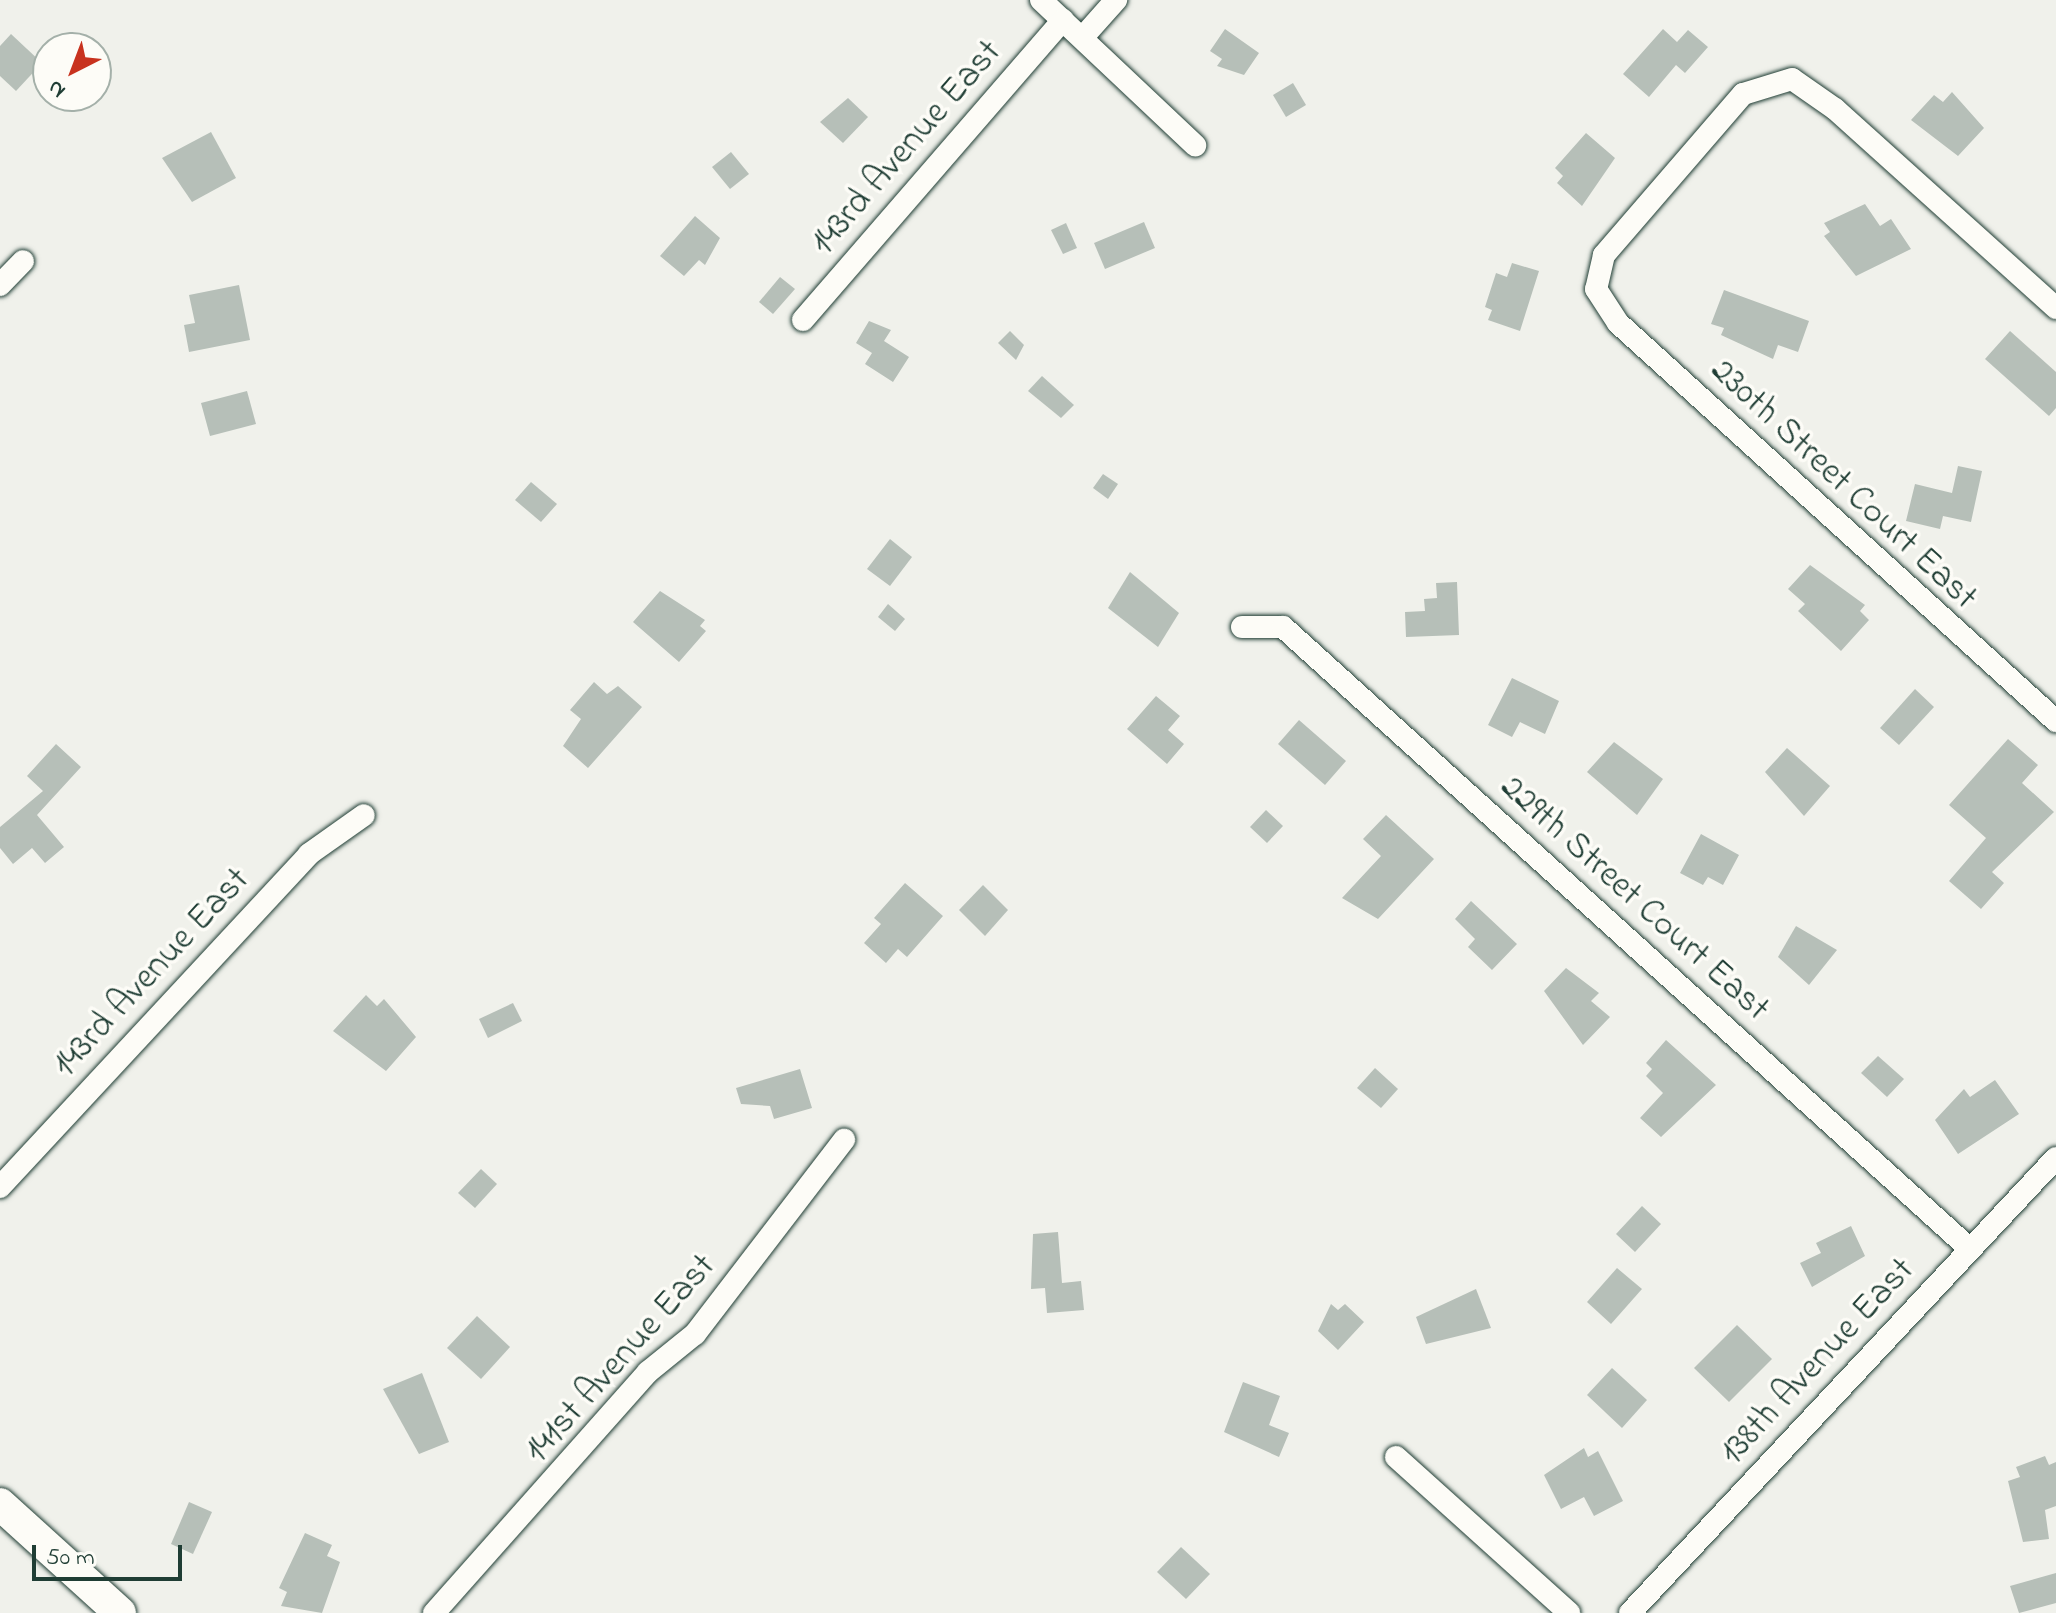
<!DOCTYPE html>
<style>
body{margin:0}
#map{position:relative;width:2056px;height:1613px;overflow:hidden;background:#f0f1eb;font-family:"Indie Flower",sans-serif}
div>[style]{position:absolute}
.building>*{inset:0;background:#b6bfb8}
.roads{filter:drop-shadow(0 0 2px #1f3d34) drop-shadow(0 0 2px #1f3d34)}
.street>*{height:22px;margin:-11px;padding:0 11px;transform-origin:11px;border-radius:11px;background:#fdfcf7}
.secondary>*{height:32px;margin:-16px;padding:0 16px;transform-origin:16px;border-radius:16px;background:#fdfcf7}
span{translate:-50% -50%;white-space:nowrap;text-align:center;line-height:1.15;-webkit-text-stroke:7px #fdfcf7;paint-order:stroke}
.street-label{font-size:36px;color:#1f3d34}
.north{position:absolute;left:32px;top:32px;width:80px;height:80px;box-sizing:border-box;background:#fdfcf7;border:2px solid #a4b0a9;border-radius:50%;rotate:222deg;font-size:22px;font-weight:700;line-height:32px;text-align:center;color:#1f3d34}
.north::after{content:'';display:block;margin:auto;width:28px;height:36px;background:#c8321e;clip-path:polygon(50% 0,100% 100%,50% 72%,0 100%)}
.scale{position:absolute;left:32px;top:1545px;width:150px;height:36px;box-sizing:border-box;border:4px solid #1f3d34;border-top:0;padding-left:10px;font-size:24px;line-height:28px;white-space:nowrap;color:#1f3d34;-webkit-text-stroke:6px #fdfcf7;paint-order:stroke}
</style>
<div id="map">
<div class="building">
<i style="clip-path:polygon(1225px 29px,1259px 53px,1244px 75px,1217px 66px,1222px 59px,1210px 51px)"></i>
<i style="clip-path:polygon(1663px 29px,1677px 42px,1688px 30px,1708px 47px,1685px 73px,1676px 65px,1649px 97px,1623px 74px)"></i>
<i style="clip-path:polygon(11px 34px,42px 63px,16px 91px,0 76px,0 46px)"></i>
<i style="clip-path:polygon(1293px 83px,1306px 105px,1286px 117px,1273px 95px)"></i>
<i style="clip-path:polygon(1952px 92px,1984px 128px,1958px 156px,1911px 120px,1934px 95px,1943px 102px)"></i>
<i style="clip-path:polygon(848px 98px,868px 117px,843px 143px,820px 122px)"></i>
<i style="clip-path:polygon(211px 132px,236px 178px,192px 202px,162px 158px)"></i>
<i style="clip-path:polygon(1586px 133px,1615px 158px,1582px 206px,1557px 183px,1563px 176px,1555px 168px)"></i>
<i style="clip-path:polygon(731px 152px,749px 174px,730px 189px,712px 167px)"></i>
<i style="clip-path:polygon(1865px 204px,1880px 226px,1891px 219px,1911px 249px,1856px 276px,1824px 236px,1830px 232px,1824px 223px)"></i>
<i style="clip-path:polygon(695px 216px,720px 238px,705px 265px,699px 260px,684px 276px,660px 256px)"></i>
<i style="clip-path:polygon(1144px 222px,1155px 248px,1105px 269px,1094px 243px)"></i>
<i style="clip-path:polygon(1066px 223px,1077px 248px,1063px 254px,1051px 230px)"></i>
<i style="clip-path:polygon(1512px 263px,1539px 271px,1520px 331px,1488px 320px,1492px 310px,1485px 307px,1496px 273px,1507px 277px)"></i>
<i style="clip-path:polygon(780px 277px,795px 289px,773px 314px,759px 302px)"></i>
<i style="clip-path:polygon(239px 285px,250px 340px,189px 352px,184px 325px,195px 323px,189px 295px)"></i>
<i style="clip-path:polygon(1724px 290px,1809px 321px,1798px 352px,1778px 345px,1773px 359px,1721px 335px,1724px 328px,1711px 324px)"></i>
<i style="clip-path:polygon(869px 321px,891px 330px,884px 341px,909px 357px,893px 382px,865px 364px,872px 353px,856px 343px)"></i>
<i style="clip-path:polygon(1010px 331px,1024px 345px,1016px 360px,998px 343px)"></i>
<i style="clip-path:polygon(2010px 331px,2056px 372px,2056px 408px,2049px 416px,1985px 359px)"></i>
<i style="clip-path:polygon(1042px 376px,1074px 405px,1061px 418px,1028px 391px)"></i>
<i style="clip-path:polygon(247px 391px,256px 424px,210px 436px,201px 403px)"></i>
<i style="clip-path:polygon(1958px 466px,1982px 471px,1971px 522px,1943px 516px,1940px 529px,1906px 521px,1915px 484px,1952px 493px)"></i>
<i style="clip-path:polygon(1103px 474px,1118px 484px,1108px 499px,1093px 488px)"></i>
<i style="clip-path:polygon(531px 482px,557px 504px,541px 522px,515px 500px)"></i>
<i style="clip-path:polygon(890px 539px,912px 557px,890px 586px,867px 569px)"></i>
<i style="clip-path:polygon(1810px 565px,1865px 605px,1860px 611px,1869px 620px,1841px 651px,1798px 611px,1805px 604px,1788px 589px)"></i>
<i style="clip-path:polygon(1130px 572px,1179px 613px,1158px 647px,1108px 608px)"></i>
<i style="clip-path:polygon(1457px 582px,1459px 635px,1406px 637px,1405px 612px,1425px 611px,1424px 599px,1437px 598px,1436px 583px)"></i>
<i style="clip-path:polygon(660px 591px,705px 620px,700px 626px,706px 631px,679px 662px,633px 622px)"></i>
<i style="clip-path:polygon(888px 604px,905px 619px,895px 631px,878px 617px)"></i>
<i style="clip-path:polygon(1512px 678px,1559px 701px,1545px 734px,1520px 722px,1512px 737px,1488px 725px)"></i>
<i style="clip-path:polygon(594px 682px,607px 694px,618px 686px,642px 707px,588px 768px,563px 746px,581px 719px,570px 710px)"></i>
<i style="clip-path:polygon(1915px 689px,1934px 707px,1899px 745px,1880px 728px)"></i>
<i style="clip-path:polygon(1156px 696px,1180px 716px,1168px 730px,1184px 744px,1167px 764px,1127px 729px)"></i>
<i style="clip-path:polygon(1299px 720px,1346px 761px,1325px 785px,1278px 744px)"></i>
<i style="clip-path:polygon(2008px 739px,2038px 765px,2022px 783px,2054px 812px,1992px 872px,2004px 883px,1981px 909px,1949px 881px,1986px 838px,1949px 805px)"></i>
<i style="clip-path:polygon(1614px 742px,1663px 779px,1637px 815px,1587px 772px)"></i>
<i style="clip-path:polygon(56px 744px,81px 767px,37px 815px,64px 847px,45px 863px,32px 848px,13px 864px,0 848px,0 827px,43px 791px,27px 776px)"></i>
<i style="clip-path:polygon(1787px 748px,1830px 786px,1804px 816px,1765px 772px)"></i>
<i style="clip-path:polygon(1266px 810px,1283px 826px,1267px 843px,1250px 827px)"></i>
<i style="clip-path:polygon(1386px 815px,1434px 859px,1378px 919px,1342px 898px,1381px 856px,1363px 839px)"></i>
<i style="clip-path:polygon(1701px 834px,1739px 855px,1723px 885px,1708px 877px,1703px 885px,1680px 873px)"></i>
<i style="clip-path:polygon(905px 883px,943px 916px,907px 957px,898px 949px,886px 963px,864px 943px,881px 924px,874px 918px)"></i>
<i style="clip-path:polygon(983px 885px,1008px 910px,985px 936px,959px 910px)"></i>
<i style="clip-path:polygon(1471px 901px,1517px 944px,1492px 970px,1468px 947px,1475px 939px,1455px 919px)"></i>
<i style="clip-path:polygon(1796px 926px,1837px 950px,1809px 985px,1778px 957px)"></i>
<i style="clip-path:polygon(1566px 968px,1599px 993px,1591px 1001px,1610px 1017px,1583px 1045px,1544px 991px)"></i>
<i style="clip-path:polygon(366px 995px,377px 1006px,384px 999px,416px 1037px,386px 1071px,333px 1031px)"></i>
<i style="clip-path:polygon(513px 1003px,522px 1021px,488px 1038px,479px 1019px)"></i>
<i style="clip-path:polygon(1666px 1040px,1716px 1085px,1661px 1137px,1640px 1118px,1663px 1093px,1646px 1076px,1652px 1069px,1646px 1063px)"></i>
<i style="clip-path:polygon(1878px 1056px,1904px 1079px,1887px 1097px,1861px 1073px)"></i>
<i style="clip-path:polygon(1375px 1068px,1398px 1089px,1381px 1108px,1357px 1088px)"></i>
<i style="clip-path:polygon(800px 1069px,812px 1108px,774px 1119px,770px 1106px,741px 1104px,736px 1088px)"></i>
<i style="clip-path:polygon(1995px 1080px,2019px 1114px,1958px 1154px,1935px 1120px,1964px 1089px,1970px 1097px)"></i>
<i style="clip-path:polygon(481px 1169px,497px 1184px,475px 1208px,458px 1193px)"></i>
<i style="clip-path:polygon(1642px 1206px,1661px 1224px,1635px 1252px,1616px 1234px)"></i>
<i style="clip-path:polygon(1851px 1226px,1865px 1256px,1812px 1287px,1800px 1263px,1821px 1253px,1816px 1243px)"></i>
<i style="clip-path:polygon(1058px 1232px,1062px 1283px,1081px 1281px,1084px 1310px,1047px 1313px,1045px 1288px,1031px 1289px,1033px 1234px)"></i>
<i style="clip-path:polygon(1617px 1268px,1642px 1289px,1611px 1324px,1587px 1302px)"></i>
<i style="clip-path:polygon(1476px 1289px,1491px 1328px,1426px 1344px,1416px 1317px)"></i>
<i style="clip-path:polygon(1331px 1304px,1338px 1310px,1345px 1304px,1364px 1322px,1338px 1350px,1318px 1331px)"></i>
<i style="clip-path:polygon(477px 1316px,510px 1347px,481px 1379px,447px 1348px)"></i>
<i style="clip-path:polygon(1737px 1325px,1772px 1359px,1729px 1402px,1694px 1368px)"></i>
<i style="clip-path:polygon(1612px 1368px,1647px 1400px,1622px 1428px,1587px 1395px)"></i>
<i style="clip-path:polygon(422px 1373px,449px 1442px,419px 1454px,383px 1389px)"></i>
<i style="clip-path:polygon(1243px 1382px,1280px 1396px,1269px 1425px,1289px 1433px,1279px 1457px,1224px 1432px)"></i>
<i style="clip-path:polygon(1584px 1448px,1588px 1457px,1598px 1451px,1623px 1501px,1594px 1516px,1584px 1497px,1561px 1509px,1544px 1475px)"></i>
<i style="clip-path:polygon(2045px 1456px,2049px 1465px,2056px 1462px,2056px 1506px,2045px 1510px,2049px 1539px,2023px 1542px,2008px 1481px,2020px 1477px,2016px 1467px)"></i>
<i style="clip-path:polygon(189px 1502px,212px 1512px,193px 1554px,171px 1544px)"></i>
<i style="clip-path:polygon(305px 1533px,332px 1545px,327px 1556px,340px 1562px,322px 1613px,281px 1606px,287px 1592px,279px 1588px)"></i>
<i style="clip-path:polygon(1181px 1547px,1210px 1574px,1186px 1599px,1157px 1572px)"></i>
<i style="clip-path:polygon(2056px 1573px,2056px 1603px,2019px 1613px,2010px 1586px)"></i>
</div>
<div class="roads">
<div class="street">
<i style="left:1041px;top:0;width:212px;rotate:43.3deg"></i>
<i style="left:1083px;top:37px;width:50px;rotate:-48.3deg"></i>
<i style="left:0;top:285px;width:33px;rotate:-46deg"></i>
<i style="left:2056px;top:308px;width:297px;rotate:-138deg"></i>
<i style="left:1835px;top:109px;width:52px;rotate:-145.1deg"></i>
<i style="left:1792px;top:79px;width:51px;rotate:163deg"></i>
<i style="left:1743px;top:94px;width:213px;rotate:130.8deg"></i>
<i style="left:1604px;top:255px;width:35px;rotate:103deg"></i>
<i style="left:1596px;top:289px;width:40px;rotate:57.1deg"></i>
<i style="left:1618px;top:323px;width:592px;rotate:42.26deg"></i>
<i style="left:803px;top:320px;width:397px;rotate:-49.1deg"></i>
<i style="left:1242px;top:627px;width:41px"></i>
<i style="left:1283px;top:627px;width:927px;rotate:42.16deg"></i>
<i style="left:0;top:1187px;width:454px;rotate:-47.1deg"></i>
<i style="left:309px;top:854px;width:67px;rotate:-35.3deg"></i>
<i style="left:1396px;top:1457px;width:233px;rotate:42deg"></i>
<i style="left:434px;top:1613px;width:322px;rotate:-48.4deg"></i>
<i style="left:648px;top:1372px;width:60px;rotate:-39deg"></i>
<i style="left:695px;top:1334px;width:245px;rotate:-52.5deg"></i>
<i style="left:1630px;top:1613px;width:623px;rotate:-46.89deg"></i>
</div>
<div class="secondary">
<i style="left:0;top:1504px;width:162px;rotate:42.2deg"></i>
</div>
</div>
<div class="street-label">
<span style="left:907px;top:148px;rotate:-49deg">143rd Avenue East</span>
<span style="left:1843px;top:485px;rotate:43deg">230th Street Court East</span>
<span style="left:1634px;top:899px;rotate:42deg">229th Street Court East</span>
<span style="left:152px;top:973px;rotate:-47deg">143rd Avenue East</span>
<span style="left:621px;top:1359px;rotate:-48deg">141st Avenue East</span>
<span style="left:1818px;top:1362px;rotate:-47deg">138th Avenue East</span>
</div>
<div class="north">N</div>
<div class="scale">50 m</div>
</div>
